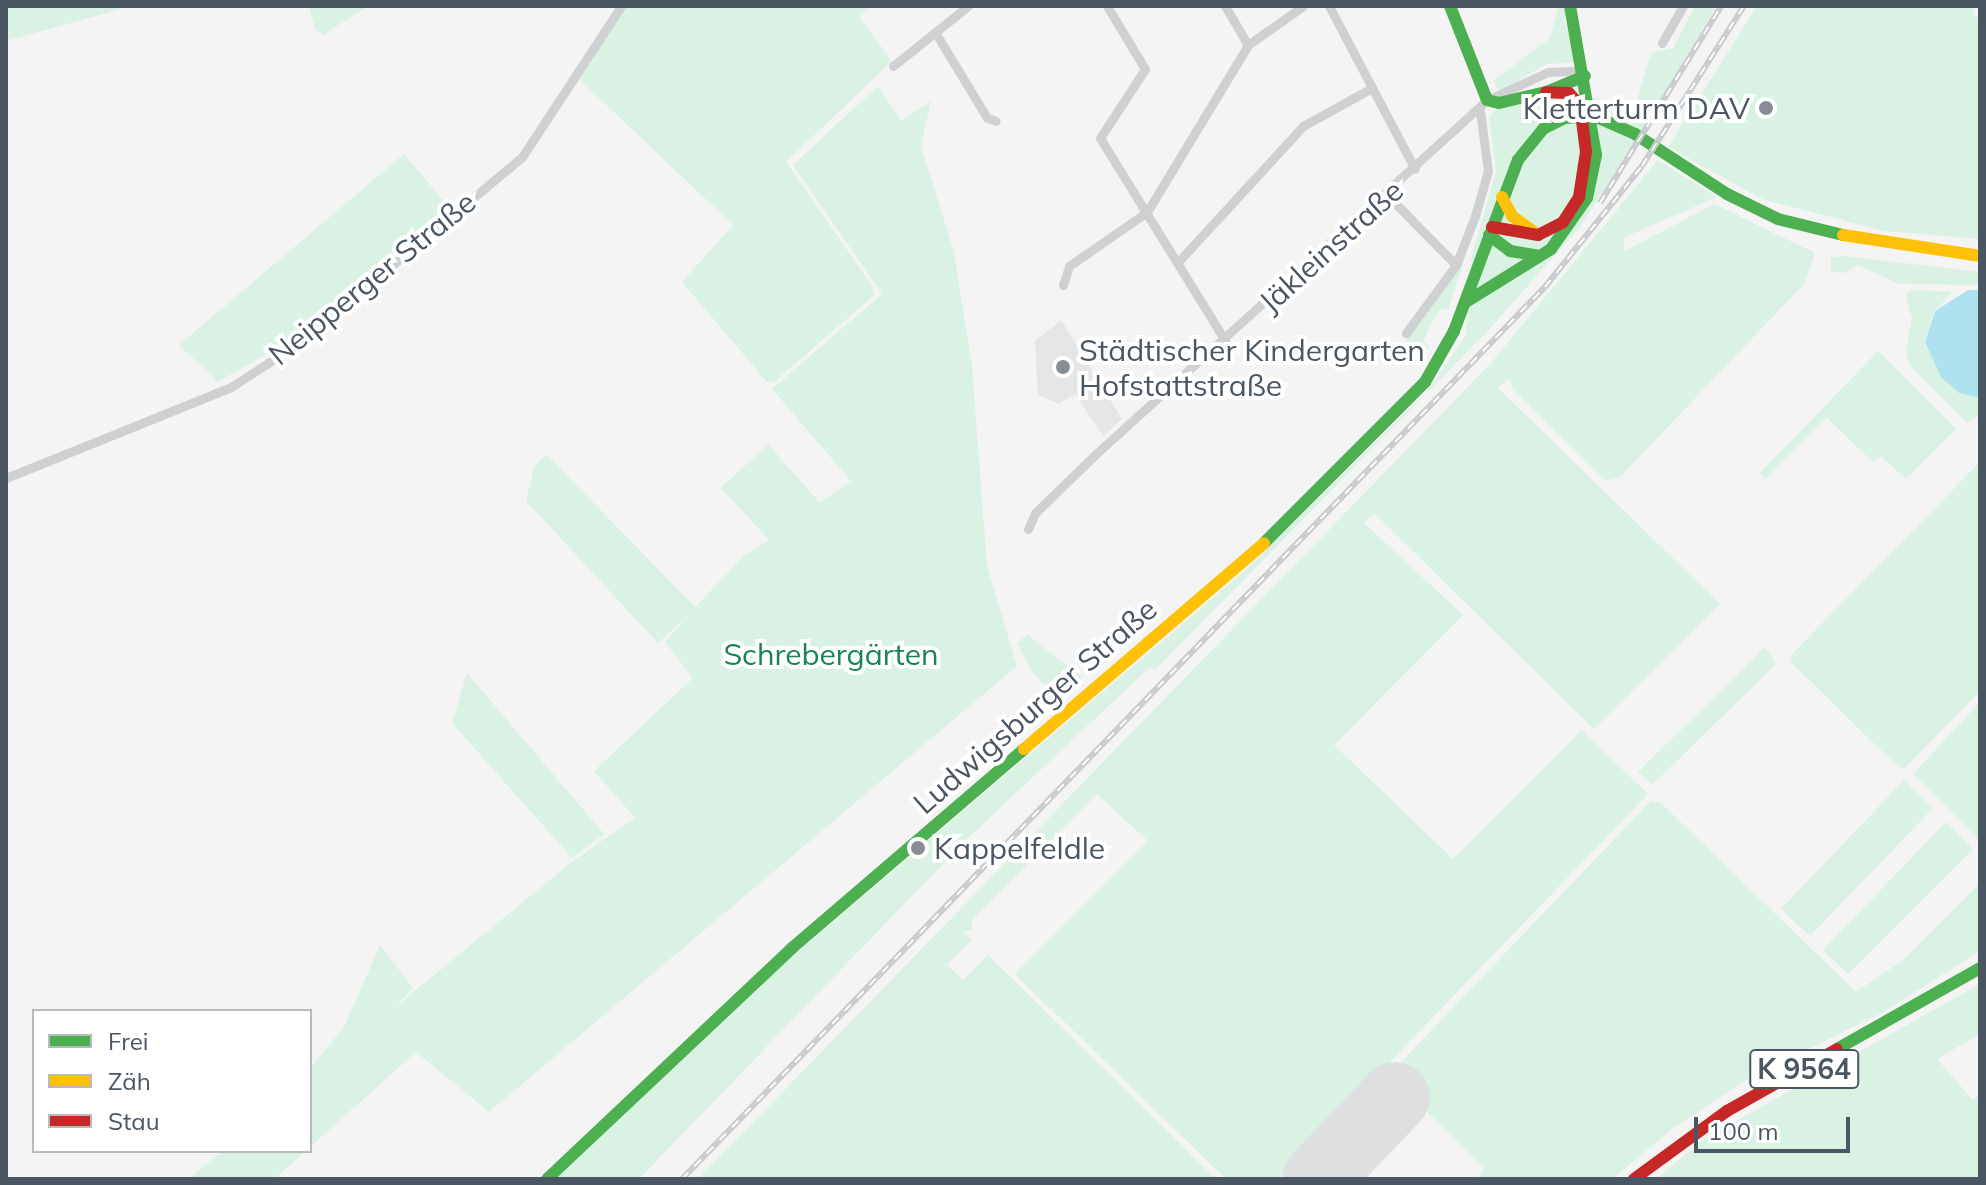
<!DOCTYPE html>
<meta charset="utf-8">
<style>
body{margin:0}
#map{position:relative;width:1986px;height:1185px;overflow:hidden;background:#f4f4f4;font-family:Mulish,sans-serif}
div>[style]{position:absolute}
.education>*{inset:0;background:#e6e5e6}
.green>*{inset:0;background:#d9f2e3}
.water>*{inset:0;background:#aee2f0}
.runway>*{height:70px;margin:-35px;padding:0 35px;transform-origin:35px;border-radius:35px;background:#dedfe0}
.street>*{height:9px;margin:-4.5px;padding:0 4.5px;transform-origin:4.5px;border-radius:4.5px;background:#ced0d2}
.fast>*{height:12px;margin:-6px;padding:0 6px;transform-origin:6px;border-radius:6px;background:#4caf50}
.slow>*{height:12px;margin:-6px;padding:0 6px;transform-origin:6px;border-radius:6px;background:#ffc107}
.jam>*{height:12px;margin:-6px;padding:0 6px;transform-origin:6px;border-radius:6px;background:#c62828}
.rail>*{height:6px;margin-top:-3px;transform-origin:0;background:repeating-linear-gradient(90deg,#fff 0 9px,#c9cacc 0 18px);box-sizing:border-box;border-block:2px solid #c9cacc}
.dots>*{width:22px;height:22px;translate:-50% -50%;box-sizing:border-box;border:4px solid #fff;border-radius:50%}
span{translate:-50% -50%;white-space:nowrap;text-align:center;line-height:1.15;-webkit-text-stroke:8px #fff;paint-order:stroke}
.shield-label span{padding:2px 6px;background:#fff;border:2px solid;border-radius:6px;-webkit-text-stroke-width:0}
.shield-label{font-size:28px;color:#4a5661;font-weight:700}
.poi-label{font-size:30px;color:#4a5661}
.right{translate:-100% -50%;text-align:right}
.left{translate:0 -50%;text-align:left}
.street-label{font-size:30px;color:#4a5661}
.park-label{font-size:30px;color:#17864f}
.frame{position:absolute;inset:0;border:8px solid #4a5661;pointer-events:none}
.legend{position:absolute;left:32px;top:1009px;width:280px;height:144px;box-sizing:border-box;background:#fff;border:2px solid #b7bbc0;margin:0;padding:10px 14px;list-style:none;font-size:24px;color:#4a5661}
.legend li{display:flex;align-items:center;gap:16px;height:40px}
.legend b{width:40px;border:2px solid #b7bbc0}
.scale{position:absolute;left:1694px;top:1117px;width:156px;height:36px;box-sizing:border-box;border:4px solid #4a5661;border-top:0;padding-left:10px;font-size:24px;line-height:28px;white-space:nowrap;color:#4a5661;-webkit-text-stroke:6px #fff;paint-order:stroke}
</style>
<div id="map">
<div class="education">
<i style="clip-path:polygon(1061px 320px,1122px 419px,1103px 436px,1075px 394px,1059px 404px,1038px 395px,1035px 341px)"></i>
</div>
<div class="green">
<i style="clip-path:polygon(6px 6px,132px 6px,6px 41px)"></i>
<i style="clip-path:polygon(309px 6px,368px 6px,323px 35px,315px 29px)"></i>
<i style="clip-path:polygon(625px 6px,871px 6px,859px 17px,892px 61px,786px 162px,873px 287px,873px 296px,774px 382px,767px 382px,682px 282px,733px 225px,580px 80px)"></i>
<i style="clip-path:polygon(1559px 6px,1567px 6px,1564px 20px,1579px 62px,1547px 64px,1499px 91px,1493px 81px,1550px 38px)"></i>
<i style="clip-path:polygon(1695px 6px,1716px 6px,1650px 122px,1579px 228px,1484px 335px,1155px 670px,1150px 667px,967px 839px,639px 1179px,555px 1179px,774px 972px,1242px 573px,1428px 391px,1466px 335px,1472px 255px,1496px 171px,1489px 117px,1500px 105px,1572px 88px,1633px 114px,1651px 53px,1673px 48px)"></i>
<i style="clip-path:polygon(1757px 6px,1973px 6px,1974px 17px,1980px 17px,1980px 239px,1884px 231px,1762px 199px,1668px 147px)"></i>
<i style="clip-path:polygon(878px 86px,901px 121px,931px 101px,921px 146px,954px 252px,972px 366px,987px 566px,1017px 666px,489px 1112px,416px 1052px,310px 1147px,310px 1069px,344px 1027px,380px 945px,413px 988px,394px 1008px,573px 861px,635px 818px,594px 771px,693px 678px,665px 642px,687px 616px,658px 643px,526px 501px,534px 468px,546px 454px,695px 607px,745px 555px,769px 540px,721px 488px,768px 444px,820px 503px,851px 481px,772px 389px,882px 294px,793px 165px)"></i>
<i style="clip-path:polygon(404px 154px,448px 206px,301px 334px,218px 382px,179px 345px)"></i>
<i style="clip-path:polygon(1658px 160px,1717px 197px,1625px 237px,1623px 252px,1714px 204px,1815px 253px,1805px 283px,1620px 477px,1606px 481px,1512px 388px,1510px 379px,1497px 387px,1720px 604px,1594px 729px,1374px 513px,1364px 523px,1463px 615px,1334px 745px,1453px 859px,1582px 730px,1648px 794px,1277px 1179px,1226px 1179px,1015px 974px,1148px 841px,1097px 794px,972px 920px,972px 930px,963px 932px,972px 939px,947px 965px,963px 980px,988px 955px,1216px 1179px,698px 1179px,1491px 363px)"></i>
<i style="clip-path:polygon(1477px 220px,1448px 310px,1441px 308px,1431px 323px,1423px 341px,1429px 346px,1419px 364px,1405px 353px,1406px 338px,1457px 267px)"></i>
<i style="clip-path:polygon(1844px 256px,1980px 272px,1980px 285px,1899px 284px,1858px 265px,1844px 273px,1831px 271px,1831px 258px)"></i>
<i style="clip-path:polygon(1913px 290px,1952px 292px,1932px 315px,1925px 344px,1943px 379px,1959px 393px,1980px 398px,1980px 414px,1967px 423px,1910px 366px,1906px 350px,1912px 319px,1906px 294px)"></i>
<i style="clip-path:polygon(1878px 351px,1956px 429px,1906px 479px,1881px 456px,1873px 462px,1827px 418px,1766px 479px,1760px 473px)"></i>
<i style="clip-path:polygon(1980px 462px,1980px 691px,1905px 768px,1899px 768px,1790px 661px,1791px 655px)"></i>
<i style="clip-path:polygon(1027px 634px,1048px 651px,1083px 677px,1062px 695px,1054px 695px,1032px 672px,1017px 644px)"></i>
<i style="clip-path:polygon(1765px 647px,1776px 664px,1652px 785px,1638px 772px)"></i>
<i style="clip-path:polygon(467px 673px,604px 834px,572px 858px,452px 723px)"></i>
<i style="clip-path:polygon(1980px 702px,1980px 841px,1913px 774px)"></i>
<i style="clip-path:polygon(1904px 780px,1933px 808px,1810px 936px,1781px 909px)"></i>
<i style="clip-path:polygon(1651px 801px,1660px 802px,1856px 992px,1902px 961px,1980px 883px,1980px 951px,1880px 1014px,1749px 1078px,1672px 1129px,1612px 1179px,1476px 1179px,1484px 1169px,1419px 1104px,1344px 1179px,1289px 1179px)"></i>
<i style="clip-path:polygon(1946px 822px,1973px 849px,1848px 974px,1823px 950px)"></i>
<i style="clip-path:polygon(1980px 984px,1980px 1034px,1937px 1059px,1973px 1100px,1980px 1094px,1980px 1179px,1657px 1179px,1701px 1141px)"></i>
<i style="clip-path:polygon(222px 1151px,306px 1151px,274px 1179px,189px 1179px)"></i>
</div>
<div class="water">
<i style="clip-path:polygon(1968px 290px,1980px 290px,1980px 398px,1959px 393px,1941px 377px,1925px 342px,1935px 311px)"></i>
</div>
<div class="runway">
<i style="left:1317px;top:1179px;width:113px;rotate:-46.4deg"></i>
</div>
<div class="street">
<i style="left:1107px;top:6px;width:74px;rotate:58.9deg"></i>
<i style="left:1145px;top:69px;width:82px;rotate:123.1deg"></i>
<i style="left:1100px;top:138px;width:238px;rotate:58.3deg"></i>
<i style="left:1225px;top:6px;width:45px;rotate:59.5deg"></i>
<i style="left:1329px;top:6px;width:184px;rotate:62.2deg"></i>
<i style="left:935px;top:32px;width:100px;rotate:58.8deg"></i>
<i style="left:987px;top:118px;width:9px;rotate:18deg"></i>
<i style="left:1662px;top:43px;width:43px;rotate:-60.4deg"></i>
<i style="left:893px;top:66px;width:96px;rotate:-38.7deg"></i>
<i style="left:1387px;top:195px;width:98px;rotate:45.4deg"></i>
<i style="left:1178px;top:262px;width:185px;rotate:-47.4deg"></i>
<i style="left:1303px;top:126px;width:77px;rotate:-28.9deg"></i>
<i style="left:1063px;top:285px;width:20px;rotate:-72deg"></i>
<i style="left:1069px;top:266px;width:95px;rotate:-34.7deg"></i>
<i style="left:1147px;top:212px;width:195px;rotate:-58.8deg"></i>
<i style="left:1248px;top:45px;width:67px;rotate:-35.3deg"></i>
<i style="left:1406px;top:333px;width:84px;rotate:-53.7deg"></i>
<i style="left:1456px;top:265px;width:53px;rotate:-68.8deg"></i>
<i style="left:1475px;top:216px;width:47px;rotate:-73.9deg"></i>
<i style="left:1488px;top:171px;width:61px;rotate:-97.6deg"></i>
<i style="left:6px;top:478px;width:243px;rotate:-22deg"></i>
<i style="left:231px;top:387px;width:86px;rotate:-33.1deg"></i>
<i style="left:303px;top:340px;width:285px;rotate:-39.9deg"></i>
<i style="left:522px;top:157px;width:181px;rotate:-56.7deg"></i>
<i style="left:1028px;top:529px;width:17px;rotate:-66deg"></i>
<i style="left:1035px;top:513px;width:88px;rotate:-44.1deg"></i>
<i style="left:1098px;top:452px;width:525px;rotate:-42.14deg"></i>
<i style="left:1487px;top:100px;width:67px;rotate:-24.7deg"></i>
<i style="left:1548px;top:72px;width:26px;rotate:-2deg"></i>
<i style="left:1574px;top:71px;width:12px;rotate:24deg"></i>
</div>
<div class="fast">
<i style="left:1450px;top:6px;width:101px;rotate:68.5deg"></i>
<i style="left:1487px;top:100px;width:12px;rotate:14deg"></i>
<i style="left:1499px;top:103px;width:48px;rotate:-13.2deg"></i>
<i style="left:1546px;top:92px;width:42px;rotate:-22.3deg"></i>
<i style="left:1489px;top:235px;width:26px;rotate:37deg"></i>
<i style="left:1510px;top:251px;width:26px;rotate:9deg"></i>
<i style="left:1466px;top:302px;width:100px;rotate:-31.9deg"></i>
<i style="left:1551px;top:249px;width:62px;rotate:-54.8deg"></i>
<i style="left:1587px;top:198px;width:44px;rotate:-78.2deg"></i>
<i style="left:1596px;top:155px;width:151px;rotate:-99.9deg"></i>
<i style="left:1264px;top:543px;width:228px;rotate:-45deg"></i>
<i style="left:1425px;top:382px;width:59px;rotate:-60.4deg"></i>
<i style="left:1454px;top:331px;width:183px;rotate:-69.5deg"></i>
<i style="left:1518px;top:160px;width:40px;rotate:-51deg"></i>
<i style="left:1543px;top:129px;width:25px;rotate:-27deg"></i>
<i style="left:1565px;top:118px;width:29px;rotate:-4deg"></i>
<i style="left:1594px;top:116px;width:45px;rotate:23.7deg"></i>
<i style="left:1635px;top:134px;width:110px;rotate:33.1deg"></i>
<i style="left:1727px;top:194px;width:57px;rotate:26.1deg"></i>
<i style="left:1778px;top:219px;width:67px;rotate:13.8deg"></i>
<i style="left:1837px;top:1049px;width:164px;rotate:-29.5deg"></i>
<i style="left:547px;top:1179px;width:337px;rotate:-43.3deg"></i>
<i style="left:792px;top:948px;width:306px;rotate:-40.6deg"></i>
</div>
<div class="slow">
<i style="left:1502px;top:197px;width:21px;rotate:62deg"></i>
<i style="left:1512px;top:216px;width:29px;rotate:36deg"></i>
<i style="left:1843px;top:235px;width:139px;rotate:8.7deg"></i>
<i style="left:1024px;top:749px;width:316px;rotate:-40.6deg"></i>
</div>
<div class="jam">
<i style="left:1492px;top:227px;width:47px;rotate:9.9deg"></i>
<i style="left:1538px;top:235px;width:28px;rotate:-27deg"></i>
<i style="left:1563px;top:222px;width:30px;rotate:-57deg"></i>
<i style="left:1579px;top:197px;width:46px;rotate:-81.2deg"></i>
<i style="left:1586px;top:152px;width:47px;rotate:-97.3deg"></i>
<i style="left:1580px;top:105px;width:16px;rotate:-133deg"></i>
<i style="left:1569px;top:93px;width:23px;rotate:-178deg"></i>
<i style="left:1634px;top:1179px;width:115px;rotate:-36.2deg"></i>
<i style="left:1727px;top:1111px;width:126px;rotate:-29.4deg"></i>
</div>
<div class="rail">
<i style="left:1600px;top:203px;width:231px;rotate:-58.4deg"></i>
<i style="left:682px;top:1179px;width:1241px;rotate:-45.95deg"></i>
<i style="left:1545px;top:287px;width:155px;rotate:-51.3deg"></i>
<i style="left:1642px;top:166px;width:190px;rotate:-57.5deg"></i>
</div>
<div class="dots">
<i style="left:1766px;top:108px;background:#868d94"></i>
<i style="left:1063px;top:367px;background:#868d94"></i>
<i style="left:918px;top:848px;background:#868d94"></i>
</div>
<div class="shield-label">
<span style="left:1804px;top:1069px">K 9564</span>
</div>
<div class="poi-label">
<span class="right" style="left:1750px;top:108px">Kletterturm DAV</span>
<span class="left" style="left:1079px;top:367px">Städtischer Kindergarten<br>Hofstattstraße</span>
<span class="left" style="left:934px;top:848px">Kappelfeldle</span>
</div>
<div class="street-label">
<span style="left:1331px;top:246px;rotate:-42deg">Jäkleinstraße</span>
<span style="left:372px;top:278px;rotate:-39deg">Neipperger Straße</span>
<span style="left:1035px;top:706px;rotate:-41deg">Ludwigsburger Straße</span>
</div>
<div class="park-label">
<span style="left:831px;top:654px">Schrebergärten</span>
</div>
<div class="frame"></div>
<ul class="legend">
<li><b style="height:10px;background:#4caf50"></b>Frei</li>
<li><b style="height:10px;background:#ffc107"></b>Zäh</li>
<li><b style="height:10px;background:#c62828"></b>Stau</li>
</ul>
<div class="scale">100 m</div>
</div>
